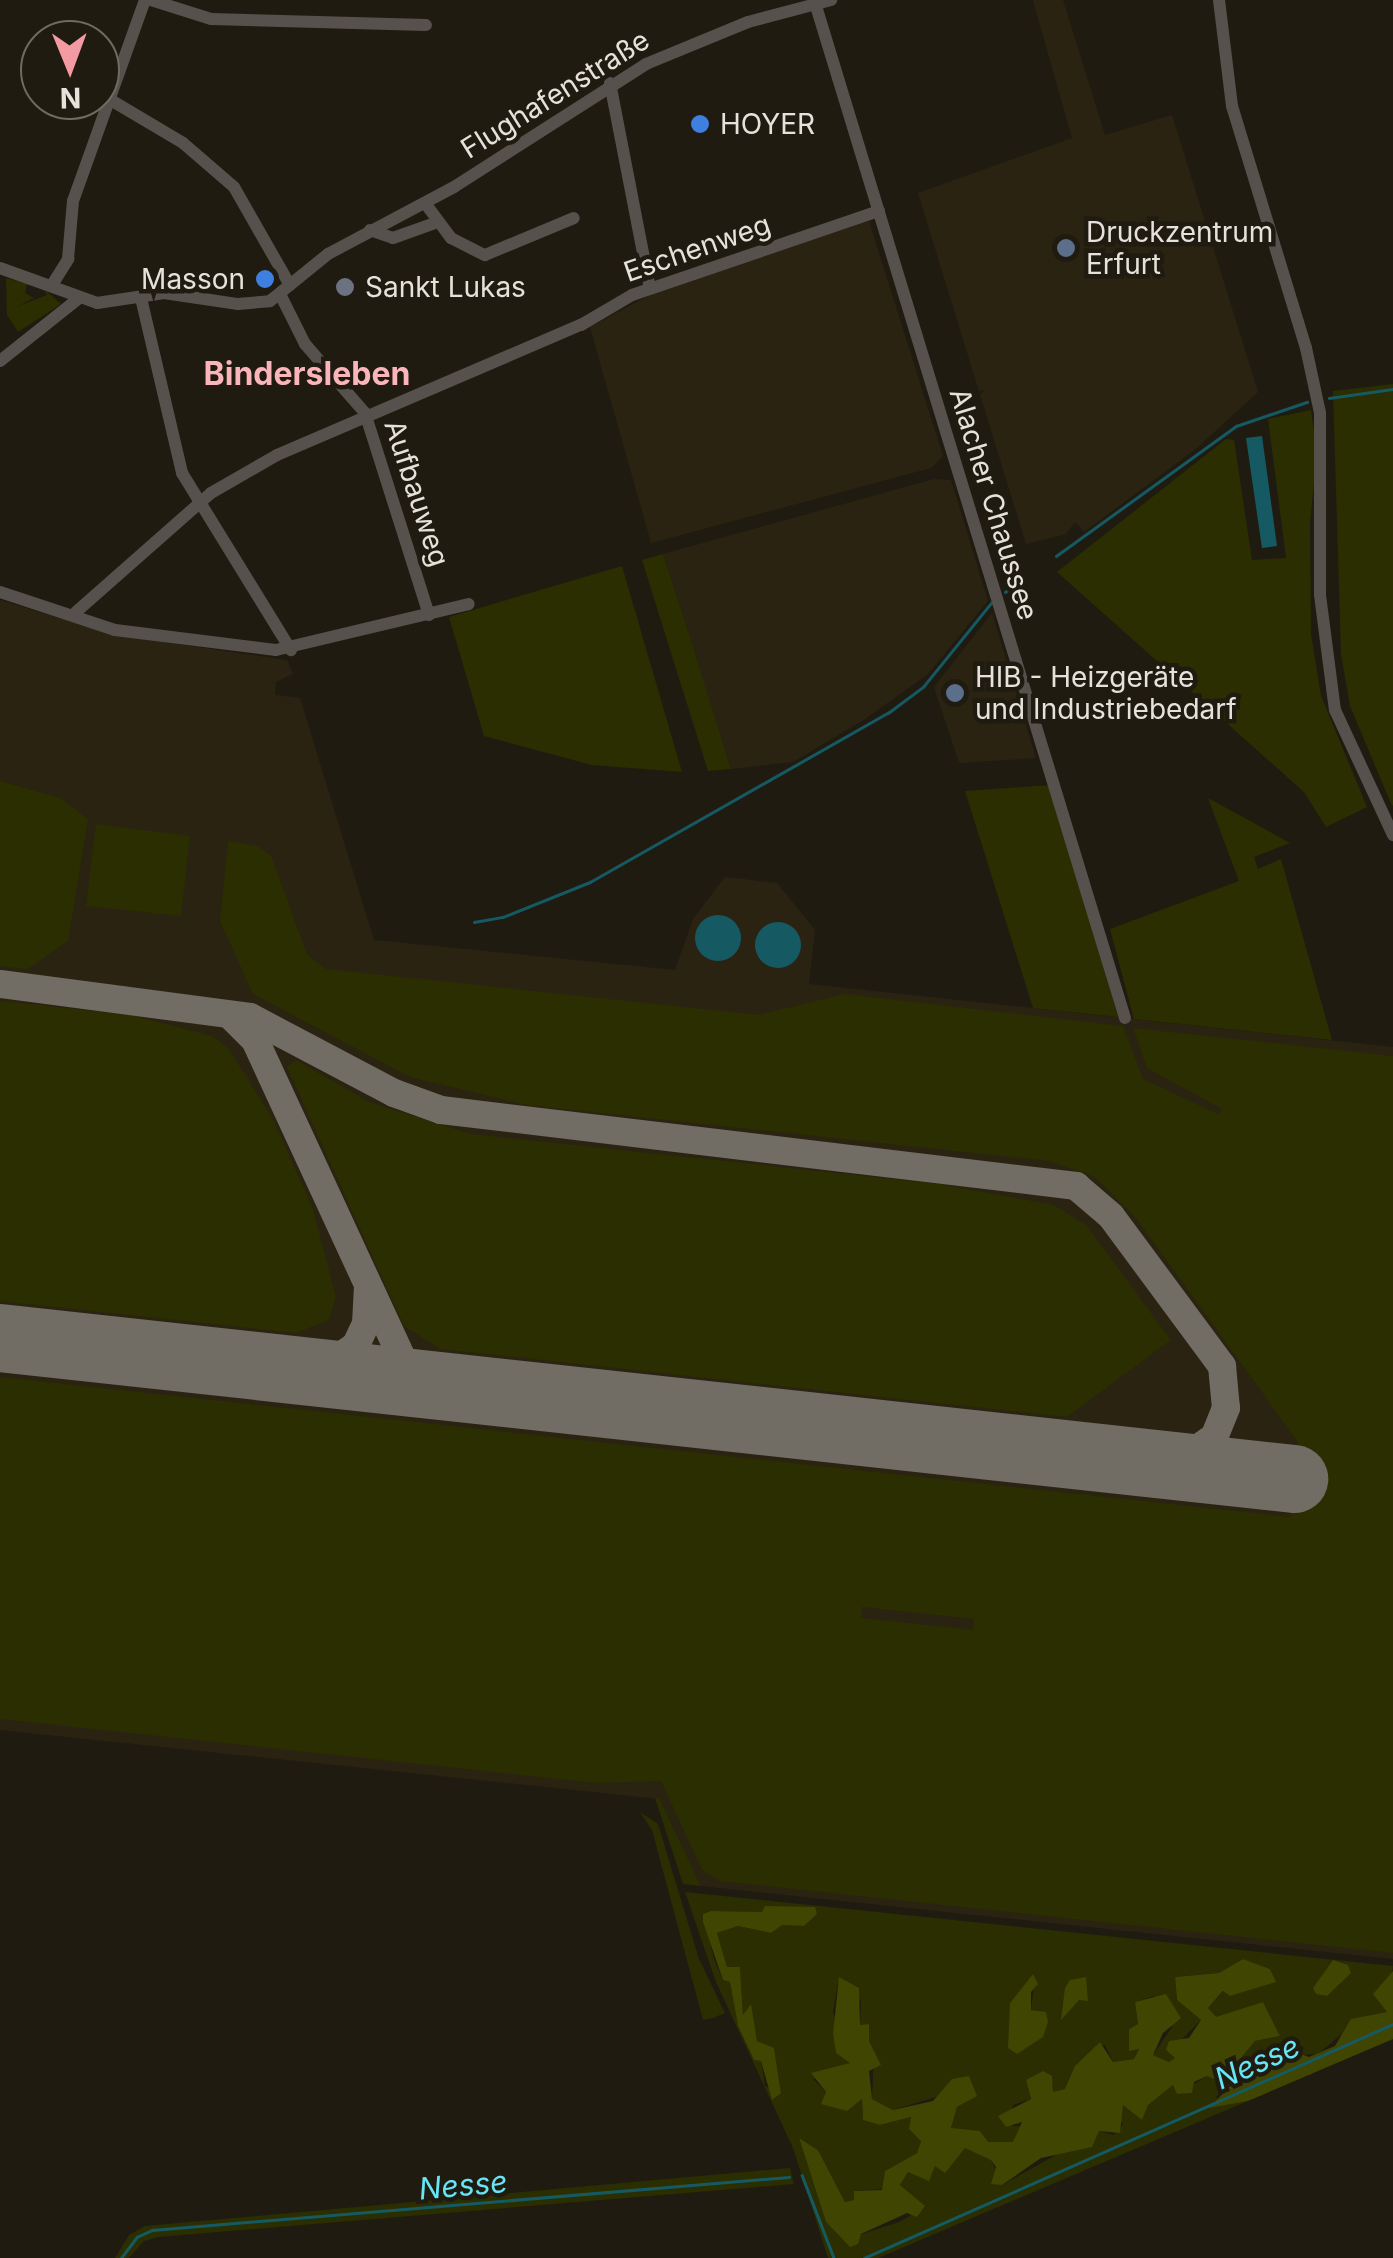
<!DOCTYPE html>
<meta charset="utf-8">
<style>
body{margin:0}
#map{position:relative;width:1393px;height:2258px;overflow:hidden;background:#201b11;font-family:Inter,sans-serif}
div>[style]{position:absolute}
.built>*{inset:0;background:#2a2312}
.green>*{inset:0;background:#2a2e01}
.forest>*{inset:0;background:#404502}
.water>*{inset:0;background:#155a63}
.round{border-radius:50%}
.stream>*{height:2.5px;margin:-1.25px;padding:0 1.25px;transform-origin:1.25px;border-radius:1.25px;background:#155a63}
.taxiway>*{height:28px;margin:-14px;padding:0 14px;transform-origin:14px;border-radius:14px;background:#716c64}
.runway>*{height:68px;margin:-34px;padding:0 34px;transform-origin:34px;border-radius:34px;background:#716c64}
.minor>*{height:12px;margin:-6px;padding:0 6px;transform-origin:6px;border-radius:6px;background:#57514e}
.dots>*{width:28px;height:28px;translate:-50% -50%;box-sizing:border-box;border:5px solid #201b11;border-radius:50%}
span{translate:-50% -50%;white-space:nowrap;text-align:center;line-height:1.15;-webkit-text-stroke:9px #201b11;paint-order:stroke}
.street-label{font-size:28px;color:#e6e2db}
.poi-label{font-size:28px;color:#e6e2db}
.left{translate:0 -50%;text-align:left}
.right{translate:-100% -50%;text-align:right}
.water-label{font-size:30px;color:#67e5f5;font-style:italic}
.quarter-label{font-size:32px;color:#fab5ba;font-weight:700}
.north{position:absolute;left:20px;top:20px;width:100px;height:100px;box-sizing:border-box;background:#201b11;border:2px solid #6f6b62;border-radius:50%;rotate:179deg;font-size:28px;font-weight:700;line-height:40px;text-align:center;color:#e6e2db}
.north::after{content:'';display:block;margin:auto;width:35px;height:45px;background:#f49aa2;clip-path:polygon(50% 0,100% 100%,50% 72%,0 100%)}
</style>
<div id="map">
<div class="built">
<i style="clip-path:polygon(1033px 0,1063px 0,1105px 135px,1172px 115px,1258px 392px,1197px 448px,1084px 532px,1075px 522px,1066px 534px,1026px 544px,918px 193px,1072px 138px)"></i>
<i style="clip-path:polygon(869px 221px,943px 456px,931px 468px,651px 543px,590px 327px,663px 288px)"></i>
<i style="clip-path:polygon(934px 479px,951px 480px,988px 601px,927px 675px,865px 719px,793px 762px,731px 769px,663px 554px)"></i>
<i style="clip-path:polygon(0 600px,114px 635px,287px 660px,293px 674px,276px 682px,275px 695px,300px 698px,374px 940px,675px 970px,693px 919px,725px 877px,777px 883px,815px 930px,809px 984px,1393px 1047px,1393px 1959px,701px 1886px,660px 1799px,0 1730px)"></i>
<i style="clip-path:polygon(992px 613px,1036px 758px,959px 763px,934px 687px)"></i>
</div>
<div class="green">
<i style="clip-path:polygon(6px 278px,27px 284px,25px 293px,34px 298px,16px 307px,47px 295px,45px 290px,61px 304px,18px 332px,7px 315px)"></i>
<i style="clip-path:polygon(1393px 384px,1393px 805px,1392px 806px,1350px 706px,1341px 654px,1333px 391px)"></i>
<i style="clip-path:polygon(1311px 410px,1317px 454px,1310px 522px,1311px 634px,1321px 696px,1367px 807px,1326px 827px,1304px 792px,1057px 572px,1226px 439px,1234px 440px,1252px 560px,1286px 558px,1268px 419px)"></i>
<i style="clip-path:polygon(663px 554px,694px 650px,731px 769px,708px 771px,642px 560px)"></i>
<i style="clip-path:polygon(622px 566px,682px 772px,592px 765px,484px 736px,449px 617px)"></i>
<i style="clip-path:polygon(0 781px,60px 798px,88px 819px,68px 941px,28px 969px,0 966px)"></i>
<i style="clip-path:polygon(1050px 785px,1118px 1017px,1033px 1008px,965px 791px)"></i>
<i style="clip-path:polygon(1208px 798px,1290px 843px,1254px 857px,1258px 869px,1281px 859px,1332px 1040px,1134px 1019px,1110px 929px,1239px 881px)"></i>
<i style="clip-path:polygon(96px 824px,190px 836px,181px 916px,86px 906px)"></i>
<i style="clip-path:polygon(evenodd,228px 841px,258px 846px,271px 856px,307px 954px,326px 969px,759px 1015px,844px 994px,1123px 1026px,1143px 1079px,1218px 1114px,1222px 1109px,1147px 1068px,1133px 1028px,1393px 1056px,1393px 1953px,720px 1881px,702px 1870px,661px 1781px,596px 1783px,0 1719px,0 1377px,1290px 1517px,1298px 1442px,1136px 1218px,1095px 1177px,1049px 1161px,527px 1105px,410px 1077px,253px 994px,220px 921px,228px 841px,862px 1607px,974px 1619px,974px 1630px,861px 1618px,862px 1607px)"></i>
<i style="clip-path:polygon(0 1001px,131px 1015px,212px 1036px,229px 1049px,274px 1121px,313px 1209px,336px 1297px,329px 1320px,296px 1333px,0 1301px)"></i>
<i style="clip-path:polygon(296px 1060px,369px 1102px,471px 1134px,938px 1184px,1054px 1205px,1086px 1225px,1171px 1340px,1067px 1417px,440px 1349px,404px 1326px,287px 1067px)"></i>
<i style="clip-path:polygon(655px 1798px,660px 1799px,701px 1886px,683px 1884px)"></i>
<i style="clip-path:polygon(640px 1812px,658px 1824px,699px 1959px,725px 2013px,713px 2018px,703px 2020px,652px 1830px)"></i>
<i style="clip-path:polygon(evenodd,685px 1892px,1393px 1966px,1387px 2012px,1351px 2026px,1318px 2054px,1284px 2056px,1263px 2074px,1237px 2079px,1216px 2097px,1224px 2104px,1248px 2101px,878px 2258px,828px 2258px,793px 2148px,716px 1982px,685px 1892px,711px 1911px,817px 1914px,804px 1926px,782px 1924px,771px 1933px,738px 1926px,717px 1933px,727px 1967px,740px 1968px,743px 2016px,750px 2005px,757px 2041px,774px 2049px,781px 2093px,765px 2086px,761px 2061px,754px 2060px,738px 2026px,730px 1982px,723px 1980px,714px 1959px,703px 1914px,711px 1911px,685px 1892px,1243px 1959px,1270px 1969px,1275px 1982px,1230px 1996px,1224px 1991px,1208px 2008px,1216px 2018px,1263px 2002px,1280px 2036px,1255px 2041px,1221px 2081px,1207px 2076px,1177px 2094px,1174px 2084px,1147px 2105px,1142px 2119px,1123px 2104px,1118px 2118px,1123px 2124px,1114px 2135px,1099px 2131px,1002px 2185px,991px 2159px,965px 2148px,951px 2162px,908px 2172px,900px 2185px,925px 2207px,899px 2222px,844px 2240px,826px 2222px,799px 2138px,818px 2150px,845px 2202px,854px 2200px,855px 2191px,883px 2189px,885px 2171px,917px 2153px,921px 2141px,911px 2117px,880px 2125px,863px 2120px,862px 2099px,838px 2105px,813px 2079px,850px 2063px,833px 2012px,838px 1983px,861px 2001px,860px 2026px,874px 2052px,872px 2099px,893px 2110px,942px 2095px,969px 2100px,957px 2107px,951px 2128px,987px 2142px,1014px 2142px,1024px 2126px,1012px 2126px,1013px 2105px,1031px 2099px,1026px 2080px,1039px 2076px,1053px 2084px,1053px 2093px,1065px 2089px,1097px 2045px,1105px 2045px,1113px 2062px,1134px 2059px,1139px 2049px,1129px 2050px,1129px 2029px,1138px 2024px,1135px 2002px,1154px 1996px,1172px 2027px,1153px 2055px,1169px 2062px,1176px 2058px,1169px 2052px,1201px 2020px,1177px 2000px,1175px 1977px,1219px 1973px,1243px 1959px,685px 1892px,1034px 1985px,1031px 2010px,1046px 2013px,1034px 2037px,1008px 2048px,1022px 1988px,1034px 1985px)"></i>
<i style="clip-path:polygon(790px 2168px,794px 2184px,158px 2237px,144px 2241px,129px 2258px,115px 2258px,129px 2235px,145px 2226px)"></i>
</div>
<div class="forest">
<i style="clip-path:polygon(765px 1906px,815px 1907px,817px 1914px,804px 1926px,782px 1925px,771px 1933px,738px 1926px,717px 1933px,727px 1967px,740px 1967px,743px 2015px,751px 2004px,757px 2041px,774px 2048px,781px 2093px,772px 2100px,761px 2061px,754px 2060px,738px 2026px,730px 1982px,723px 1980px,703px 1922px,703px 1914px,711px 1911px,762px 1912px)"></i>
<i style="clip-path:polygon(1243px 1959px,1270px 1969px,1276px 1982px,1230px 1996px,1223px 1991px,1208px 2008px,1216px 2017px,1263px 2002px,1280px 2036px,1255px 2041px,1221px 2082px,1207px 2076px,1194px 2082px,1192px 2093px,1177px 2094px,1173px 2085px,1148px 2105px,1142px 2120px,1123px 2105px,1120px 2133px,1099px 2131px,1092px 2147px,1041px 2158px,1002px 2185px,991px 2184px,996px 2167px,991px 2160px,965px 2148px,945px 2173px,935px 2166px,929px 2181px,908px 2172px,900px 2185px,925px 2206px,917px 2217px,907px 2213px,861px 2234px,858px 2244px,850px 2247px,826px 2222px,799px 2138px,818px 2150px,845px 2202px,854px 2200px,854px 2191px,882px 2190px,885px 2171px,917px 2153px,921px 2141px,909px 2129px,911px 2117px,880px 2125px,863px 2120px,862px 2099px,847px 2111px,821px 2104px,826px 2092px,811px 2073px,850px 2063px,836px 2053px,833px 2034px,839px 1977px,859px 1988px,860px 2025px,869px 2024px,869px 2041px,881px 2065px,869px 2071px,872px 2099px,893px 2110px,933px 2101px,952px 2079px,969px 2076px,977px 2096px,957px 2107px,951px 2128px,980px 2131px,988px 2142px,1013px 2142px,1022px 2122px,1006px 2127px,998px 2116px,1031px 2099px,1026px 2080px,1043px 2071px,1052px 2076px,1053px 2092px,1065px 2089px,1075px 2066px,1100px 2042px,1113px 2062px,1134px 2059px,1139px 2049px,1129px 2051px,1129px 2029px,1138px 2024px,1135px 2002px,1166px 1994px,1181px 2018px,1163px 2033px,1153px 2055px,1169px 2062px,1175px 2058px,1166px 2050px,1169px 2041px,1189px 2038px,1201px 2020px,1177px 2000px,1175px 1977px,1219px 1973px)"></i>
<i style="clip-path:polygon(1333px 1960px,1348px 1965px,1351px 1973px,1327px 1996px,1316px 1994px,1313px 1988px)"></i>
<i style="clip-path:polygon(1393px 1971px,1393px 2039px,1248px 2101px,1209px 2108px,1237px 2079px,1274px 2067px,1284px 2048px,1309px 2057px,1335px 2046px,1351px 2019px,1387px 2012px,1373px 1994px)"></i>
<i style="clip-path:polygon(1033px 1974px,1038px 1984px,1031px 1992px,1031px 2010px,1046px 2012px,1048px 2022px,1043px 2037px,1017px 2054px,1008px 2048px,1010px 2003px)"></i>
<i style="clip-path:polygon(1086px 1977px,1088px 2001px,1079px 2000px,1061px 2020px,1065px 1988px,1070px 1980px)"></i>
</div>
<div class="water">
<i style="clip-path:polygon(1262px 436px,1277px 546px,1262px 548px,1246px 438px)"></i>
<i class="round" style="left:695px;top:915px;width:46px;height:46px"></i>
<i class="round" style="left:755px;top:922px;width:46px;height:46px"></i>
</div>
<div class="stream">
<i style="left:1329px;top:398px;width:65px;rotate:-8deg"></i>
<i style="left:1056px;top:556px;width:222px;rotate:-35.8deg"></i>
<i style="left:1236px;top:426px;width:75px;rotate:-18.7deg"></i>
<i style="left:1005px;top:592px;width:20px;rotate:-37deg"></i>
<i style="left:474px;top:922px;width:29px;rotate:-10deg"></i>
<i style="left:503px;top:917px;width:94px;rotate:-21.9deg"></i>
<i style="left:590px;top:882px;width:343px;rotate:-29.6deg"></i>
<i style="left:888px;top:713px;width:44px;rotate:-36.6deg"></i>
<i style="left:923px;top:687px;width:108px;rotate:-51deg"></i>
<i style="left:802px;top:2175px;width:89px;rotate:68.9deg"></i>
<i style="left:121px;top:2258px;width:26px;rotate:-53deg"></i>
<i style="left:137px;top:2237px;width:17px;rotate:-25deg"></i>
<i style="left:152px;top:2230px;width:639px;rotate:-4.76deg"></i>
<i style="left:864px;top:2258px;width:578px;rotate:-23.86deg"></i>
</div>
<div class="taxiway">
<i style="left:0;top:984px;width:252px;rotate:7.5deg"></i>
<i style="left:250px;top:1017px;width:163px;rotate:27.8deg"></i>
<i style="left:394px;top:1093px;width:50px;rotate:19.9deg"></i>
<i style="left:441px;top:1110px;width:640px;rotate:6.82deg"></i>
<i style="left:1076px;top:1186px;width:46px;rotate:40.6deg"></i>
<i style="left:1111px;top:1216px;width:187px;rotate:53.5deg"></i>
<i style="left:1222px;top:1366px;width:42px;rotate:84.6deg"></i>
<i style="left:1226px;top:1408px;width:31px;rotate:112deg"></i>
<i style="left:1214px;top:1437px;width:42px;rotate:144.8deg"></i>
<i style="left:1180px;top:1461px;width:31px;rotate:176deg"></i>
<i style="left:231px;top:1016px;width:34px;rotate:45deg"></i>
<i style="left:255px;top:1040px;width:350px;rotate:65.2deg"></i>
<i style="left:402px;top:1358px;width:35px;rotate:40deg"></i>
<i style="left:429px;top:1381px;width:55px;rotate:10.5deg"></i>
<i style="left:291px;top:1370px;width:34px;rotate:-5deg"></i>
<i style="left:325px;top:1367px;width:38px;rotate:-35deg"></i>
<i style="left:356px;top:1345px;width:23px;rotate:-65deg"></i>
<i style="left:366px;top:1324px;width:35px;rotate:-87deg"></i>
</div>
<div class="runway">
<i style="left:0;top:1338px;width:1302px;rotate:6.22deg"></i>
</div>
<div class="minor">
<i style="left:151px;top:0;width:63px;rotate:17.6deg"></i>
<i style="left:211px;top:19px;width:215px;rotate:1.6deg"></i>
<i style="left:1219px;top:0;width:107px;rotate:83deg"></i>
<i style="left:1232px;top:106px;width:253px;rotate:73deg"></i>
<i style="left:1306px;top:348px;width:66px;rotate:77.8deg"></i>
<i style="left:1320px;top:413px;width:182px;rotate:90deg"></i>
<i style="left:1320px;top:595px;width:116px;rotate:82.6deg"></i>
<i style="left:1335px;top:710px;width:138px;rotate:65.1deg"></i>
<i style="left:816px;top:6px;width:1058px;rotate:73.02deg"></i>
<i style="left:610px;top:83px;width:209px;rotate:79deg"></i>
<i style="left:109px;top:99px;width:86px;rotate:30.7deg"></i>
<i style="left:183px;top:143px;width:67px;rotate:40.8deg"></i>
<i style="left:234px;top:187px;width:113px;rotate:60.3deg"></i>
<i style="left:425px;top:203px;width:44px;rotate:53.4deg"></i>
<i style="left:451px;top:238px;width:38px;rotate:27deg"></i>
<i style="left:485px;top:255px;width:96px;rotate:-22.6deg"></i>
<i style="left:370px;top:230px;width:24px;rotate:19deg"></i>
<i style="left:393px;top:238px;width:45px;rotate:-19.7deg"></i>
<i style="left:0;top:268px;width:103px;rotate:19.8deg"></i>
<i style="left:97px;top:303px;width:68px;rotate:-8.5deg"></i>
<i style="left:164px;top:293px;width:75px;rotate:8.5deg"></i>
<i style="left:238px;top:304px;width:32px;rotate:-5deg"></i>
<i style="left:270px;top:301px;width:75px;rotate:-39deg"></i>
<i style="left:328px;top:254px;width:143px;rotate:-28deg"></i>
<i style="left:454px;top:187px;width:228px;rotate:-32.6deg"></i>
<i style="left:646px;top:64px;width:110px;rotate:-22.4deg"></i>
<i style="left:748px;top:22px;width:86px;rotate:-14.8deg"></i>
<i style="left:52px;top:285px;width:31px;rotate:-58deg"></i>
<i style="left:68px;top:259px;width:58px;rotate:-85.1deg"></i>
<i style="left:73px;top:201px;width:214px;rotate:-70.3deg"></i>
<i style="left:280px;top:294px;width:56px;rotate:63.4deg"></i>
<i style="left:305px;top:344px;width:91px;rotate:49deg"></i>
<i style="left:365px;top:413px;width:212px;rotate:72.4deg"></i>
<i style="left:141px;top:298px;width:180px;rotate:76.8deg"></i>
<i style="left:182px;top:473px;width:208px;rotate:58.4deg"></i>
<i style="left:0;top:361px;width:100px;rotate:-38.5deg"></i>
<i style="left:0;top:592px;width:121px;rotate:18.3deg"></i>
<i style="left:115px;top:630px;width:162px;rotate:7.1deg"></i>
<i style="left:276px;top:650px;width:198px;rotate:-13.4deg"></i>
<i style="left:76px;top:612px;width:180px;rotate:-41.4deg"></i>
<i style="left:211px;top:493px;width:76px;rotate:-29.9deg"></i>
<i style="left:277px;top:455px;width:331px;rotate:-23.2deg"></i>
<i style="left:581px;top:325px;width:59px;rotate:-30.5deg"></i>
<i style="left:632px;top:295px;width:261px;rotate:-18.8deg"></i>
</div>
<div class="dots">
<i style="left:700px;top:124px;background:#3f7fe0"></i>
<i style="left:1066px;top:248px;background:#5c6f8a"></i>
<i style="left:265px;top:279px;background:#3f7fe0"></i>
<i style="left:345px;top:287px;background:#6b7280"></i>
<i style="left:955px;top:693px;background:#5c6f8a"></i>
</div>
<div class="street-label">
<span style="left:555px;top:94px;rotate:-32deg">Flughafenstraße</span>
<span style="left:697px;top:248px;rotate:-19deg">Eschenweg</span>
<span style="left:417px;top:493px;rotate:72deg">Aufbauweg</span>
<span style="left:994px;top:504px;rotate:73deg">Alacher Chaussee</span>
</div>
<div class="poi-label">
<span class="left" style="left:720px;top:124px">HOYER</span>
<span class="left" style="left:1086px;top:248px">Druckzentrum<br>Erfurt</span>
<span class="right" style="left:245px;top:279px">Masson</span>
<span class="left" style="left:365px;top:287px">Sankt Lukas</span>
<span class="left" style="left:975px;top:693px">HIB - Heizgeräte<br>und Industriebedarf</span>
</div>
<div class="water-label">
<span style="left:1257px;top:2062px;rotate:-24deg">Nesse</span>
<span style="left:463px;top:2185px;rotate:-5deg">Nesse</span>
</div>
<div class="quarter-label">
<span style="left:307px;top:374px">Bindersleben</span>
</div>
<div class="north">N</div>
</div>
